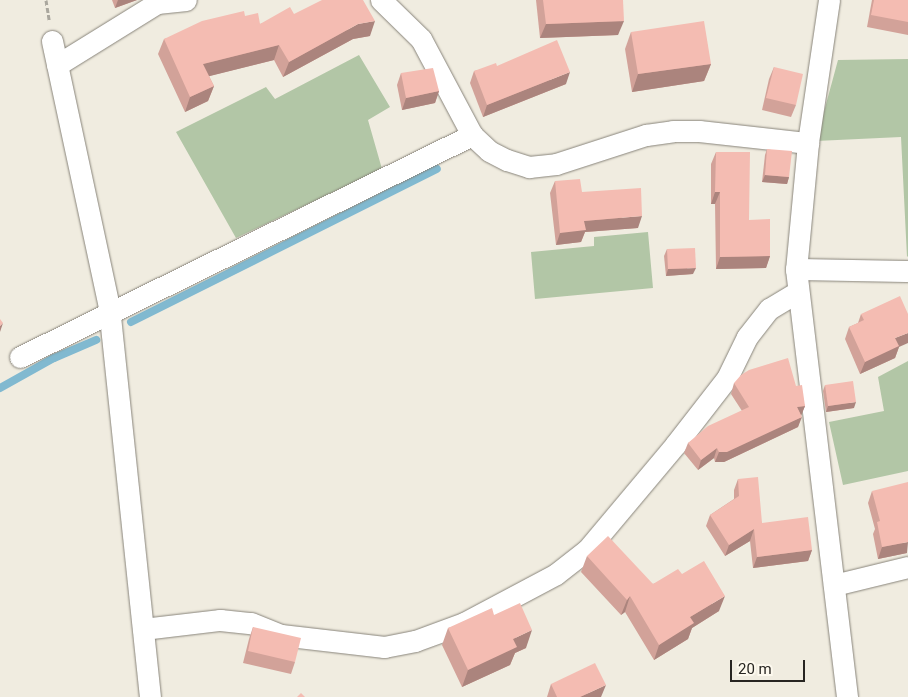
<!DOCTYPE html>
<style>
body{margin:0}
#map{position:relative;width:908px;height:697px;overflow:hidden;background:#f0ece0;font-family:Roboto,sans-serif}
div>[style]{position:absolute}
.green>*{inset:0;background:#b2c6a6}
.stream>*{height:8px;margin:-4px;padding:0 4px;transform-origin:4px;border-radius:4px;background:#81b9d0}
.path>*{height:3px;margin-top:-1.5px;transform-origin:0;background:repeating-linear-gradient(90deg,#aaa79e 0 5px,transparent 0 7.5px)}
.roads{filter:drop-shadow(0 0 1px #88847a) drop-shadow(0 0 1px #88847a)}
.minor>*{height:21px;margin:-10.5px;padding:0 10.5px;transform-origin:10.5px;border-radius:10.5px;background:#fff}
.wall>*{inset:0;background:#d2a299}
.shaded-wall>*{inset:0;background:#ab847d}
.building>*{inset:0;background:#f4bcb2}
span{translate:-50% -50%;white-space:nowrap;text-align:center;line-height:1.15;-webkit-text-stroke:4.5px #fdf9ee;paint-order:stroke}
.scale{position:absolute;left:730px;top:660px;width:75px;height:22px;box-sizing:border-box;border:2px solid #272521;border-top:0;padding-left:6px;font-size:15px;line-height:18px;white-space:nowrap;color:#272521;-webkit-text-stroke:4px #fdf9ee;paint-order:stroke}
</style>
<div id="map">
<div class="green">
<i style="clip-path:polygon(359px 55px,390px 107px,368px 120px,382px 169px,236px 238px,176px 132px,266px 87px,275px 99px)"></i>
<i style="clip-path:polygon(908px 59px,908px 256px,907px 257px,901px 137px,816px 141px,838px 60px)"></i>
<i style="clip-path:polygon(648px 232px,653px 288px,535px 299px,531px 252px,594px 246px,594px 237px)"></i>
<i style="clip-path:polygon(908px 361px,908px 471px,843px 485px,829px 422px,884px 411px,878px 377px)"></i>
</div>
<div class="stream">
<i style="left:131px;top:322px;width:342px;rotate:-26.6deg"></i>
<i style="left:0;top:388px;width:62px;rotate:-29.1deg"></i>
<i style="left:54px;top:358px;width:46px;rotate:-23.2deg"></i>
</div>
<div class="path">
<i style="left:46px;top:0;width:20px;rotate:81deg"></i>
</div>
<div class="roads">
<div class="minor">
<i style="left:381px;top:0;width:56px;rotate:44.3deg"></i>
<i style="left:421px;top:39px;width:109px;rotate:62deg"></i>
<i style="left:472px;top:135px;width:23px;rotate:43deg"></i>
<i style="left:489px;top:151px;width:20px;rotate:27deg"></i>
<i style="left:507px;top:160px;width:23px;rotate:18deg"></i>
<i style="left:529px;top:167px;width:27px;rotate:-6deg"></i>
<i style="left:556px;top:164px;width:95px;rotate:-17.9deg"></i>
<i style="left:646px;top:135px;width:27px;rotate:-8deg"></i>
<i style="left:673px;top:131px;width:26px"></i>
<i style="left:699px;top:131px;width:110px;rotate:6.3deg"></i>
<i style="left:829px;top:0;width:145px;rotate:98.4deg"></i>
<i style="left:808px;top:143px;width:127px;rotate:95.4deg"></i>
<i style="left:796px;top:269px;width:431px;rotate:83.2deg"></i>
<i style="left:52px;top:41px;width:272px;rotate:77.9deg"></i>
<i style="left:109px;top:307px;width:392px;rotate:84deg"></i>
<i style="left:57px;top:65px;width:118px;rotate:-31.8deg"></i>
<i style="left:157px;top:3px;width:29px;rotate:-6deg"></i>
<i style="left:796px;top:269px;width:112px;rotate:1deg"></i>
<i style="left:20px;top:357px;width:504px;rotate:-26.16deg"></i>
<i style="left:834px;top:585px;width:76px;rotate:-13.7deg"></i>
<i style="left:143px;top:629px;width:78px;rotate:-6.7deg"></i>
<i style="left:220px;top:620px;width:31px;rotate:6deg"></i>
<i style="left:251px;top:623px;width:32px;rotate:22deg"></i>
<i style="left:281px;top:635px;width:104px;rotate:6.6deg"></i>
<i style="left:384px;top:647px;width:32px;rotate:-11deg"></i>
<i style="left:415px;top:641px;width:52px;rotate:-20.2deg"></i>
<i style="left:464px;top:623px;width:104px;rotate:-28deg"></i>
<i style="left:556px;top:574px;width:39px;rotate:-38deg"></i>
<i style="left:587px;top:550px;width:137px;rotate:-50deg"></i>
<i style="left:675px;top:445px;width:85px;rotate:-52.2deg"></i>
<i style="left:727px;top:378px;width:46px;rotate:-64deg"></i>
<i style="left:747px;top:337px;width:36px;rotate:-52deg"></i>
<i style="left:769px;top:309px;width:33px;rotate:-31deg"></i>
</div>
</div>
<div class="wall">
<i style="clip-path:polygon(112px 0,137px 0,115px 8px)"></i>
<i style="clip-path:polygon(536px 0,623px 0,618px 35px,540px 38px)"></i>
<i style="clip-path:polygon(872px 0,908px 0,908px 35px,867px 27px)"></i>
<i style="clip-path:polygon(294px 14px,370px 36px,353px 39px,283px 77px,274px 60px,209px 76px,214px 86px,208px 101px,185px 112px,158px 54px,164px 39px,245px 16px,260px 24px)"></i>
<i style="clip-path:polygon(631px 32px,711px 64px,704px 81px,632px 92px,625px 49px)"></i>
<i style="clip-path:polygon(497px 66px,566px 84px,483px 117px,470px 83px,474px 71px)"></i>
<i style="clip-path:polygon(774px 67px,796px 105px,791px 117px,762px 110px,769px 79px)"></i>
<i style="clip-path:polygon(401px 73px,439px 91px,435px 103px,402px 110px,397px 85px)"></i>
<i style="clip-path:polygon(767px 149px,789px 177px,787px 184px,762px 182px,765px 155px)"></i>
<i style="clip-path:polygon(716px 152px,749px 220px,770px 256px,766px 268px,716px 269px,715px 204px,711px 204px,711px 164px)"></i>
<i style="clip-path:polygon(555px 181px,582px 192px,638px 228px,585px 232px,581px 242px,556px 245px,550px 193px)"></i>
<i style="clip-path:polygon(667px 249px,693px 274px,666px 276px,664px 256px)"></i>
<i style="clip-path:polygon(861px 314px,899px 347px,895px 358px,860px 374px,845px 339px,849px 327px,858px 323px)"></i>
<i style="clip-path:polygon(734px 383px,796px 386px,805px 406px,801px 415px,798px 427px,724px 462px,715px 462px,714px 458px,698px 470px,684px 453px,688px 443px,742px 411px,731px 394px)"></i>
<i style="clip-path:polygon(825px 385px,854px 408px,826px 412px,823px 391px)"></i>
<i style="clip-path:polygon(738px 479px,762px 523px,812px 550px,808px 561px,753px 568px,750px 541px,725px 556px,706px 526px,710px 515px,734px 499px,734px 490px)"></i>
<i style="clip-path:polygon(872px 491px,907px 553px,878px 559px,873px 534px,875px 529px,868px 503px)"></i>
<i style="clip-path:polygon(587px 556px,653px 584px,682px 574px,719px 611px,692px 628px,688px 639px,654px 660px,625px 612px,621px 615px,581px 572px)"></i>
<i style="clip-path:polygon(494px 615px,526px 648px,515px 653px,510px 665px,462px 687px,442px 645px,448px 628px)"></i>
<i style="clip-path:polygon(253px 627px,295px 662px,291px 674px,243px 663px,249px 639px)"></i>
<i style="clip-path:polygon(551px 684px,601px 697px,547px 697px)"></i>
</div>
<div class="shaded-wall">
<i style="clip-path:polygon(118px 0,137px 0,115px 8px)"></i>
<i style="clip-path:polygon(375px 21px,370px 36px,353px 39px,283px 77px,289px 62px,358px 24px)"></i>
<i style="clip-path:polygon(624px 21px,618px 35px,540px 38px,546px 24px)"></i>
<i style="clip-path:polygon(279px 45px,274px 60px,198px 79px,203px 64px)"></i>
<i style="clip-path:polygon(711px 64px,704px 81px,632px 92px,638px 74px)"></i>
<i style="clip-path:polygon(570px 72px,566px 84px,483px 117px,487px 105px)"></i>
<i style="clip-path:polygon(214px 86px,208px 101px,185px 112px,190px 97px)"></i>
<i style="clip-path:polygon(439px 91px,435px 103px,402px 110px,406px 98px)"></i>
<i style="clip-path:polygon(765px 175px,789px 177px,787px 184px,762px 182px)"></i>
<i style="clip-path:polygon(715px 192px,720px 192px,715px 204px,711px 204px)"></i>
<i style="clip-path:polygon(642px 216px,638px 228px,585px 232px,581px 242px,556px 245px,560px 233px,584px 221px)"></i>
<i style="clip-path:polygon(770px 256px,766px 268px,716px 269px,720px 257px)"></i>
<i style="clip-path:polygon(696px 268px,693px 274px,666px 276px,668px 269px)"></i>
<i style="clip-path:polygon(3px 323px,0 332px,0 326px)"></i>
<i style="clip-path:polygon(908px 333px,908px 343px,899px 347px,895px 358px,860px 374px,865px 362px,895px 338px)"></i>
<i style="clip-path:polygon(856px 402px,854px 408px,826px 412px,828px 406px)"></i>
<i style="clip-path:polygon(805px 406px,801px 416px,797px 407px)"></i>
<i style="clip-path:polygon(802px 417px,798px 427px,724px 462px,715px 462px,719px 452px)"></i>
<i style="clip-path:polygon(717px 448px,714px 458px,698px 470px,701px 460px)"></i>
<i style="clip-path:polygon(754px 529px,750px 541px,725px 556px,729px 545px)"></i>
<i style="clip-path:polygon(908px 542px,907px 553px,878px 559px,882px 547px)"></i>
<i style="clip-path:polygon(812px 550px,808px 561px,753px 568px,757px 557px)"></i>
<i style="clip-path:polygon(630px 596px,625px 612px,621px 615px,627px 600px)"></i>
<i style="clip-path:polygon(725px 596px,719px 611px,692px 628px,688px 639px,654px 660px,659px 645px,690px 617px)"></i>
<i style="clip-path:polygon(532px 630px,526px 648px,515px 653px,510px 665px,462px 687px,468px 670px,513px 639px)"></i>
<i style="clip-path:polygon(606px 685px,601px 697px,580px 697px)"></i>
</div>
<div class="building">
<i style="clip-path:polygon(322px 0,363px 0,375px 21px,358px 24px,289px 62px,279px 45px,203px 64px,214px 86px,190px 97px,164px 39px,202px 21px,244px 11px,245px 16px,258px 13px,260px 24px,290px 7px,294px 14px)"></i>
<i style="clip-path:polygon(543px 0,623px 0,624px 21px,546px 24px)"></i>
<i style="clip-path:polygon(874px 0,908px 0,908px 22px,871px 15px)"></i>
<i style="clip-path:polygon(704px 21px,711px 64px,638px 74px,631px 32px)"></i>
<i style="clip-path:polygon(557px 40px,570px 72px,487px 105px,474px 71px,496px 63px,497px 66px)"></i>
<i style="clip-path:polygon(774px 67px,803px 74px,796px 105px,766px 98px)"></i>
<i style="clip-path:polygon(433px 68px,439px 91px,406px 98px,401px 73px)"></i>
<i style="clip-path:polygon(767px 149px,792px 151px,789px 177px,765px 175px)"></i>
<i style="clip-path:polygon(716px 152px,750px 152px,749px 220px,770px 219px,770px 256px,720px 257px,720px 192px,715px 192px)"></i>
<i style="clip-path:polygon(580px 179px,582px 192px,641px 188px,642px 216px,584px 221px,586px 230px,560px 233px,555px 181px)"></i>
<i style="clip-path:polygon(695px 248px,696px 268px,668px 269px,667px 249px)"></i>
<i style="clip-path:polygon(900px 296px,908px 314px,908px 333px,895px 338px,899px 346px,865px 362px,849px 327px,864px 320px,861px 314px)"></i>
<i style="clip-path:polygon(0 319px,3px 323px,0 326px)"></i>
<i style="clip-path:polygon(788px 358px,796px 386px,802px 385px,805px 406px,797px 407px,802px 417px,727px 452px,719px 452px,717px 448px,701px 460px,688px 443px,708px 426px,749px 407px,734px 383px,741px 375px,749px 370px)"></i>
<i style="clip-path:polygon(853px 381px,856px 402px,828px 406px,825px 385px)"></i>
<i style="clip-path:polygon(758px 477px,762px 523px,808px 517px,812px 550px,757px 557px,754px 529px,729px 545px,710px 515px,739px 496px,738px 479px)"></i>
<i style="clip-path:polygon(908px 482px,908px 542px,882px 547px,877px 522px,880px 521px,872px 491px)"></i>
<i style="clip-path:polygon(608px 536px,653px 584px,678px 569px,682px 574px,704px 561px,725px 596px,690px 617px,694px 623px,659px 645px,630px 596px,627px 600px,587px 556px)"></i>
<i style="clip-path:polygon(520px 603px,532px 630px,513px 639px,517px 647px,468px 670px,448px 628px,492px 608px,494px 615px)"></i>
<i style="clip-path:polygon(253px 627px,301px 638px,295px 662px,248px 651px)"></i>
<i style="clip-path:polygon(595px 663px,606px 685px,580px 697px,557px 697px,551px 684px)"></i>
<i style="clip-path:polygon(301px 693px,305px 697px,297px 697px)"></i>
</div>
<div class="scale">20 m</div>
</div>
